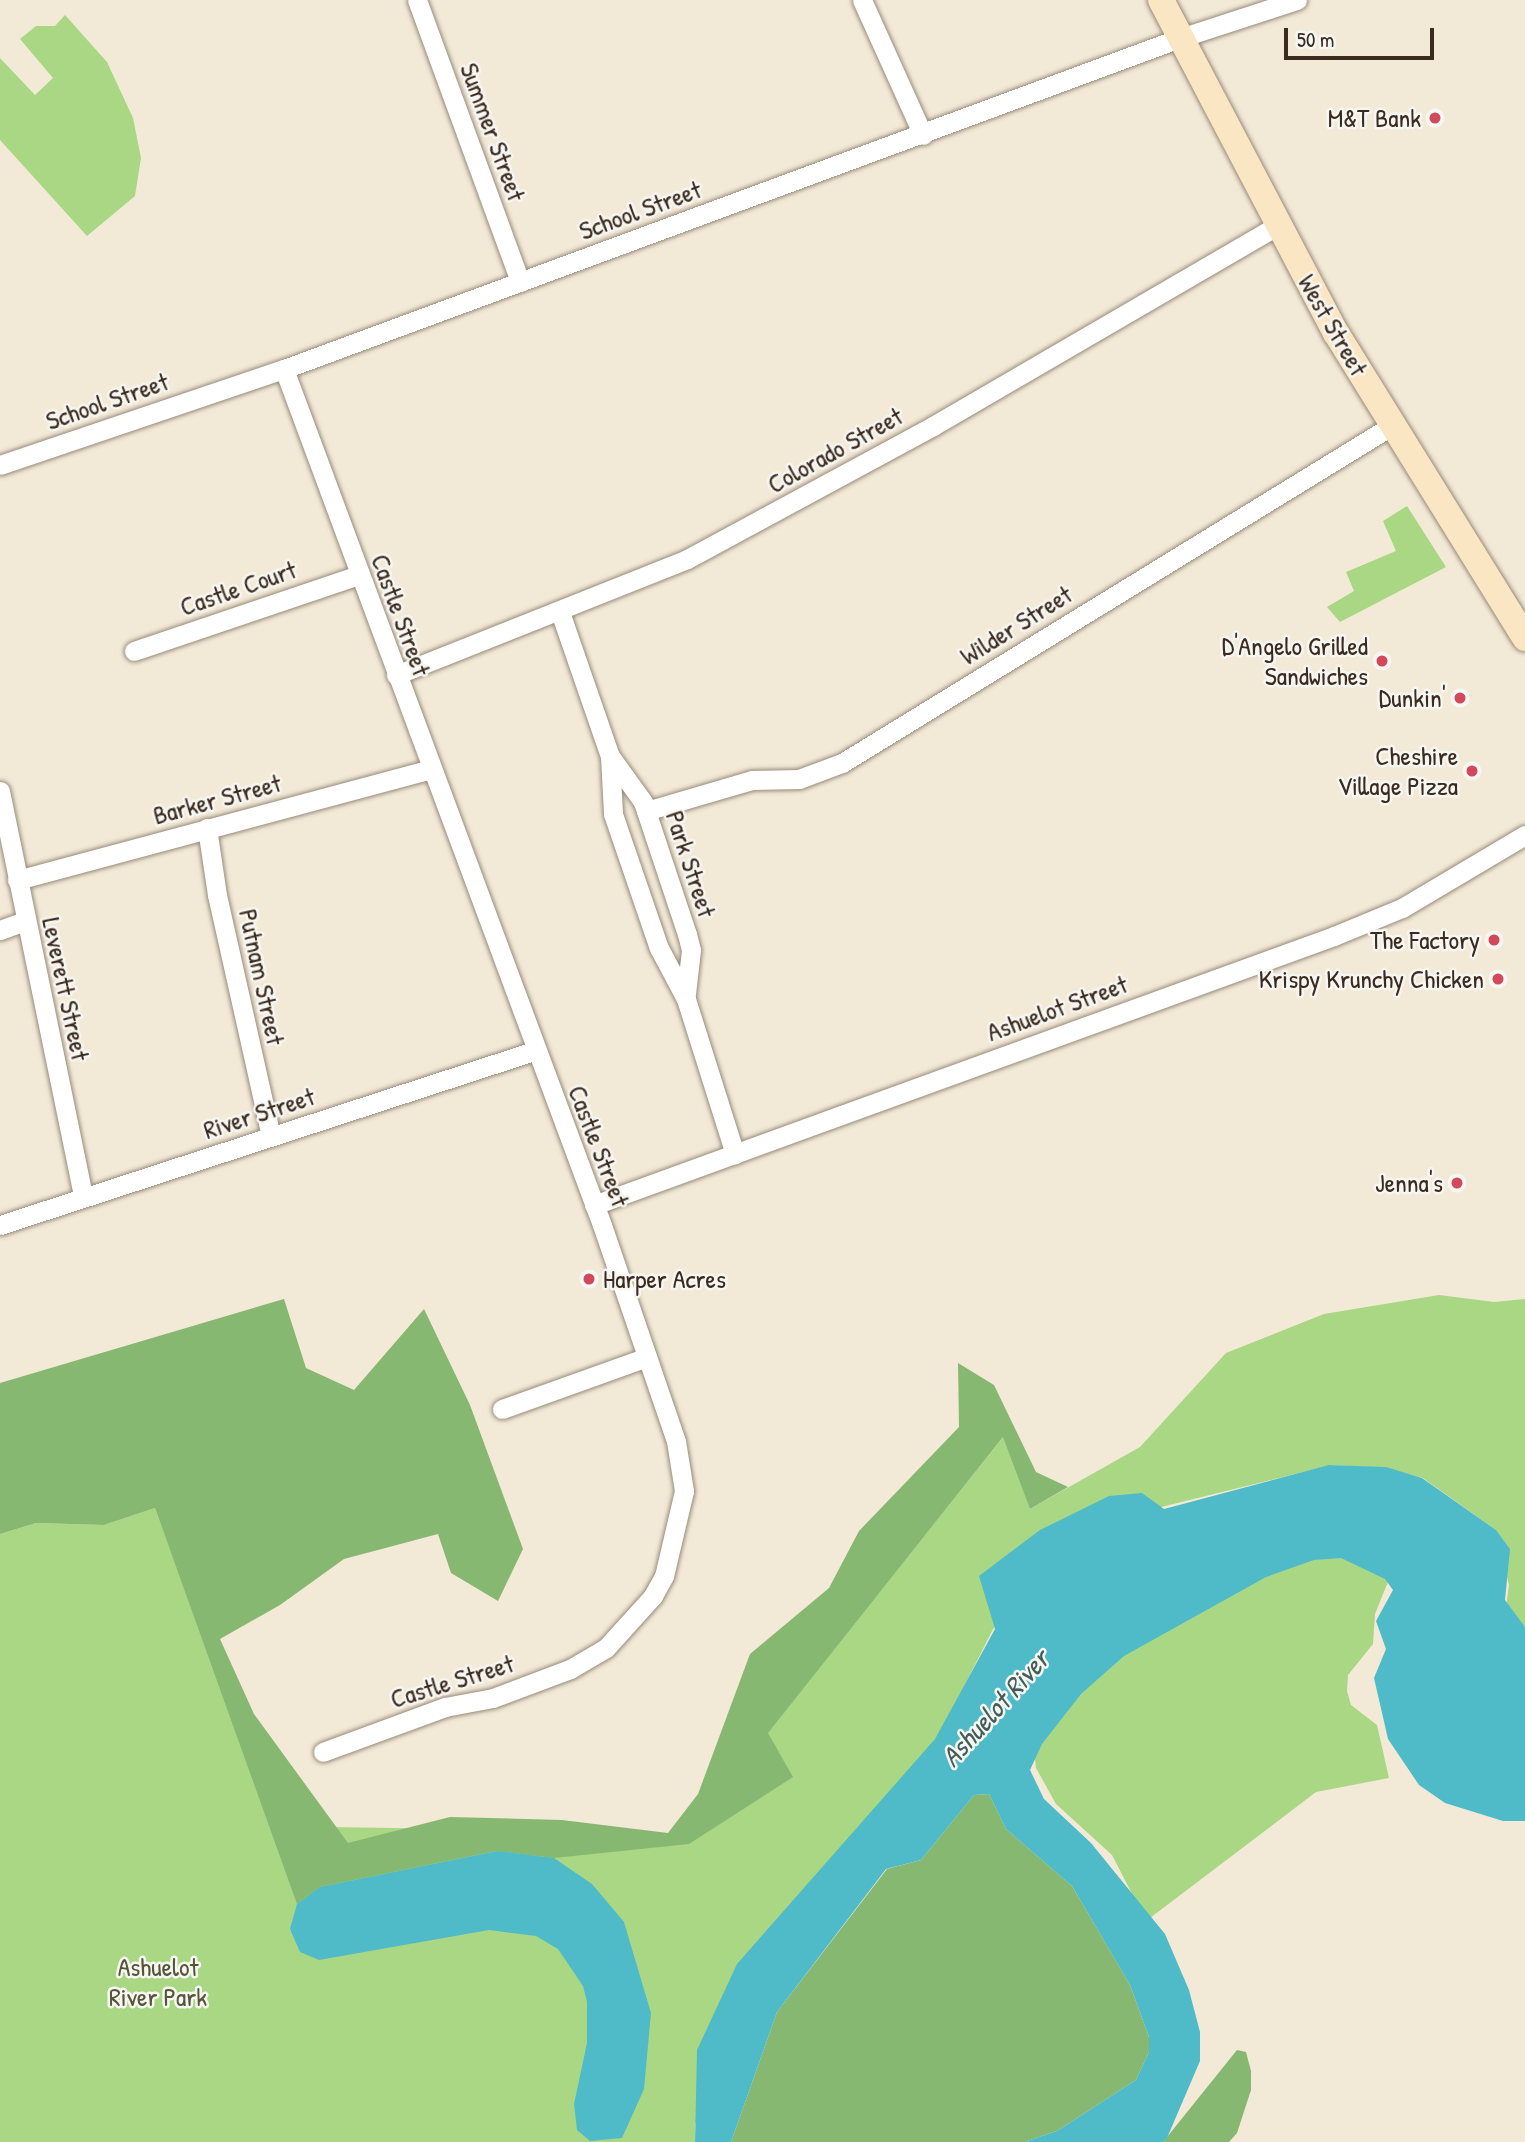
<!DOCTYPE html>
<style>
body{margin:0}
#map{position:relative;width:1525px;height:2142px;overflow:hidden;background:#f3e9d7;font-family:"Patrick Hand",sans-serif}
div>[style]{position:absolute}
.green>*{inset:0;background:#a9d784}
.forest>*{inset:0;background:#86b872}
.water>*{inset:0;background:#4fbbc9}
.roads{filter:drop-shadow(0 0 2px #978a7a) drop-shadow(0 0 2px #978a7a)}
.street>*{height:19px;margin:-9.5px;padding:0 9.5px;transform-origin:9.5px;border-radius:9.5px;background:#fff}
.secondary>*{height:26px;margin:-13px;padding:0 13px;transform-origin:13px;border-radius:13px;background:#fbe6c4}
.dots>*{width:19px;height:19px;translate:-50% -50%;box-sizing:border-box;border:4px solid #f6f6f2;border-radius:50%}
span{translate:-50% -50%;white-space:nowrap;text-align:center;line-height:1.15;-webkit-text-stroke:5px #f6f6f2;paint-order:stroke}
.poi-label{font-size:26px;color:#3b2a1e}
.right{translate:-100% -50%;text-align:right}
.left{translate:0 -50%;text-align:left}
.street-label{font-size:26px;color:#3b2a1e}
.park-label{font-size:26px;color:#565538}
.water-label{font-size:28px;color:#425d5a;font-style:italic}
.scale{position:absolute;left:1284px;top:28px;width:150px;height:32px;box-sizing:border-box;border:4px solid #3b2a1e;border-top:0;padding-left:9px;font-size:21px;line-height:24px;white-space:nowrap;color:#3b2a1e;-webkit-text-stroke:5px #f6f6f2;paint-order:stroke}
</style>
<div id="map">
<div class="green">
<i style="clip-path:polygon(65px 15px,107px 62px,133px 118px,141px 158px,135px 196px,87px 236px,0 140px,0 58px,35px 95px,53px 78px,20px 39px,36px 26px,55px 26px)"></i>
<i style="clip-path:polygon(1407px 506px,1446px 567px,1340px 622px,1327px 607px,1354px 591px,1346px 572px,1396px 551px,1383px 521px)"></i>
<i style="clip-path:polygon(1439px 1295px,1494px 1302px,1525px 1299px,1525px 1627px,1506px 1607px,1509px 1585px,1496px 1530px,1423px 1478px,1386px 1468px,1332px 1465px,1149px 1510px,1036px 1566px,992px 1631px,935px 1744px,695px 2124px,695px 2142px,0 2142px,0 1534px,36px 1523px,104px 1525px,155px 1508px,221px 1688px,328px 1827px,458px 1829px,689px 1844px,767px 1733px,1004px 1436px,1030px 1509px,1140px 1447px,1226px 1353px,1324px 1314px)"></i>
<i style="clip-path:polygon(1325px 1541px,1390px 1577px,1375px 1614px,1373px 1644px,1348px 1675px,1347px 1691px,1351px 1705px,1377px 1725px,1389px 1778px,1316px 1792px,1146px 1921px,1112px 1855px,1056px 1804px,1036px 1768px,1034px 1749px,1056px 1688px)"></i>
</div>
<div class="forest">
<i style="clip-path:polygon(284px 1299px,306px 1368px,354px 1390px,424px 1309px,470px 1405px,523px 1549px,498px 1601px,451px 1573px,438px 1534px,344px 1559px,280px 1605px,220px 1639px,254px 1714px,348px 1843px,450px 1817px,562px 1820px,668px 1833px,698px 1794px,750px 1654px,829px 1588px,859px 1531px,959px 1427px,958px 1363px,994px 1385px,1036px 1472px,1068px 1487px,1030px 1509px,1003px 1437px,768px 1733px,793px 1777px,689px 1844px,554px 1858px,496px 1851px,320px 1887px,297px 1904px,155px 1508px,104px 1525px,36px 1523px,0 1534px,0 1383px)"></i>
<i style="clip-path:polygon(989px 1794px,1006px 1829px,1072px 1886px,1130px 1985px,1149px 2037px,1149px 2052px,1136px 2080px,1057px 2131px,1024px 2142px,731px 2142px,777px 2012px,887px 1869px,921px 1860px,974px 1795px)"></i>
<i style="clip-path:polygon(1237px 2050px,1246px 2052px,1251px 2071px,1251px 2090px,1237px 2133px,1229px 2142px,1163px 2142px)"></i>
</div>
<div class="water">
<i style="clip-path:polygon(1329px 1465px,1386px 1467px,1422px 1478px,1496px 1530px,1510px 1549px,1505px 1600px,1525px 1627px,1525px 1821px,1503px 1821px,1445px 1803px,1419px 1785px,1388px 1739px,1374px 1678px,1386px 1649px,1376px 1621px,1393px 1590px,1385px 1579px,1341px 1558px,1314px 1560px,1266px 1577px,1124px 1656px,1081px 1694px,1042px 1744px,1030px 1770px,1044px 1799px,1091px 1843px,1165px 1934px,1189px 1990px,1200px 2032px,1200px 2061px,1167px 2138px,1163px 2142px,1024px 2142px,1057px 2131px,1136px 2080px,1149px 2052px,1149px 2037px,1130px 1985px,1072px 1886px,1006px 1829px,989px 1794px,974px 1795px,921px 1860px,886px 1869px,777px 2012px,731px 2142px,695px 2142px,697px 2050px,737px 1964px,935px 1739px,995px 1629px,979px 1576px,1040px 1530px,1109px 1496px,1142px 1493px,1164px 1509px)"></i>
<i style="clip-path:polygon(497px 1851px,554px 1858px,592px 1884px,624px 1922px,651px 2013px,644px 2089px,622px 2138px,590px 2141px,577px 2130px,574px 2104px,587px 2043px,587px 2002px,583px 1986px,558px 1949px,536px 1936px,489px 1930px,319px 1960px,300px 1952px,290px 1929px,297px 1904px,320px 1887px)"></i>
</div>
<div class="roads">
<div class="street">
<i style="left:417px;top:0;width:300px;rotate:69.9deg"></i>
<i style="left:862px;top:0;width:148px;rotate:65.7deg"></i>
<i style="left:284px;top:369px;width:913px;rotate:69.62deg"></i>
<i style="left:602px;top:1225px;width:228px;rotate:71.1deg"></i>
<i style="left:676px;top:1441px;width:51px;rotate:80.9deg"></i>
<i style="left:684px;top:1491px;width:87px;rotate:103.2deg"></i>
<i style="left:664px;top:1576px;width:23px;rotate:119deg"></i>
<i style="left:653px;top:1596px;width:70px;rotate:132.1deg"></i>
<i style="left:606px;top:1648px;width:42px;rotate:149.7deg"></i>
<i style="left:570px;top:1669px;width:82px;rotate:159.4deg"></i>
<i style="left:493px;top:1698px;width:49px;rotate:169.4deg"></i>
<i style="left:445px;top:1707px;width:130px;rotate:159.8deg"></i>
<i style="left:0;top:465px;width:300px;rotate:-18.7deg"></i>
<i style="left:284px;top:369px;width:955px;rotate:-20.28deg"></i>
<i style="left:1180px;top:38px;width:123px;rotate:-18deg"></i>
<i style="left:560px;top:612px;width:152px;rotate:70.9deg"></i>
<i style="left:610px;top:756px;width:57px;rotate:54.3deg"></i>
<i style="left:643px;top:802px;width:139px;rotate:71.6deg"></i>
<i style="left:687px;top:934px;width:16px;rotate:76deg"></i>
<i style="left:691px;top:950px;width:44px;rotate:96.5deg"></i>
<i style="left:134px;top:651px;width:237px;rotate:-18.7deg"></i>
<i style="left:396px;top:675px;width:313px;rotate:-21.7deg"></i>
<i style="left:687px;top:559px;width:280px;rotate:-28.4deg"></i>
<i style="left:933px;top:426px;width:397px;rotate:-30.2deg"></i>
<i style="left:610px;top:756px;width:58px;rotate:87deg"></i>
<i style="left:613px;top:814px;width:142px;rotate:71.1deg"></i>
<i style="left:659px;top:948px;width:58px;rotate:62.1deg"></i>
<i style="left:686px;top:999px;width:163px;rotate:72.5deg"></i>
<i style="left:0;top:791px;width:414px;rotate:78.4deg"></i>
<i style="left:646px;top:811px;width:110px;rotate:-16.3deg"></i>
<i style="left:752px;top:780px;width:47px;rotate:-1.2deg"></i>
<i style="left:799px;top:779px;width:46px;rotate:-20.4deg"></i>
<i style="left:842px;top:763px;width:644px;rotate:-31.54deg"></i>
<i style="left:207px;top:828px;width:68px;rotate:81.5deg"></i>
<i style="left:217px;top:895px;width:247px;rotate:77.4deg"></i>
<i style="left:17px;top:880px;width:428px;rotate:-15deg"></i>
<i style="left:0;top:930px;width:27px;rotate:-20deg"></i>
<i style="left:594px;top:1205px;width:787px;rotate:-19.98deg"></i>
<i style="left:1334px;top:936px;width:74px;rotate:-22.4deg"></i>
<i style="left:1402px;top:908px;width:143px;rotate:-30.7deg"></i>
<i style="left:0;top:1225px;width:562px;rotate:-18.05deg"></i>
<i style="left:502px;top:1409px;width:154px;rotate:-19.7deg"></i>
</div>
<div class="secondary">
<i style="left:1161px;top:0;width:376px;rotate:62.3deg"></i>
<i style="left:1336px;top:333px;width:359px;rotate:58.2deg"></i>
</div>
</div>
<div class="dots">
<i style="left:1435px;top:118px;background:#d1495b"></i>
<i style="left:1382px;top:661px;background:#d1495b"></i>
<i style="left:1460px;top:698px;background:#d1495b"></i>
<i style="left:1472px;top:771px;background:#d1495b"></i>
<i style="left:1494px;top:940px;background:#d1495b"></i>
<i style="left:1498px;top:979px;background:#d1495b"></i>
<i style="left:1457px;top:1183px;background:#d1495b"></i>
<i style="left:589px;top:1279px;background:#d1495b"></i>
</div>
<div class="poi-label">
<span class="right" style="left:1421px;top:118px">M&amp;T Bank</span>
<span class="right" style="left:1368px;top:661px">D'Angelo Grilled<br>Sandwiches</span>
<span class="right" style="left:1446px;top:698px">Dunkin'</span>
<span class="right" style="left:1458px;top:771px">Cheshire<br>Village Pizza</span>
<span class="right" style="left:1480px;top:940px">The Factory</span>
<span class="right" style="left:1484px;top:979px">Krispy Krunchy Chicken</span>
<span class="right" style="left:1443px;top:1183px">Jenna's</span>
<span class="left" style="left:603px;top:1279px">Harper Acres</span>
</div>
<div class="street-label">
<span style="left:493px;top:132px;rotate:70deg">Summer Street</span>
<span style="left:640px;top:210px;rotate:-20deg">School Street</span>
<span style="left:1333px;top:325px;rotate:60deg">West Street</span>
<span style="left:107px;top:401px;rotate:-19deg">School Street</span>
<span style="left:835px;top:450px;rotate:-29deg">Colorado Street</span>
<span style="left:238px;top:588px;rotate:-19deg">Castle Court</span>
<span style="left:401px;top:615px;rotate:70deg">Castle Street</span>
<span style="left:1016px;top:625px;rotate:-32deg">Wilder Street</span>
<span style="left:217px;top:799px;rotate:-15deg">Barker Street</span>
<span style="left:691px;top:864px;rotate:72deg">Park Street</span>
<span style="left:262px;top:977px;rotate:78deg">Putnam Street</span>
<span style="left:66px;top:989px;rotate:78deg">Leverett Street</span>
<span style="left:1057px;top:1008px;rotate:-20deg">Ashuelot Street</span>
<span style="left:259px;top:1113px;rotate:-18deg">River Street</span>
<span style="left:599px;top:1146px;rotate:69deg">Castle Street</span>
<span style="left:452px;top:1681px;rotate:-17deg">Castle Street</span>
</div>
<div class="park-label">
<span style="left:158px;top:1982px">Ashuelot<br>River Park</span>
</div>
<div class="water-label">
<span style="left:995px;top:1708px;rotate:-48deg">Ashuelot River</span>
</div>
<div class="scale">50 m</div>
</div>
